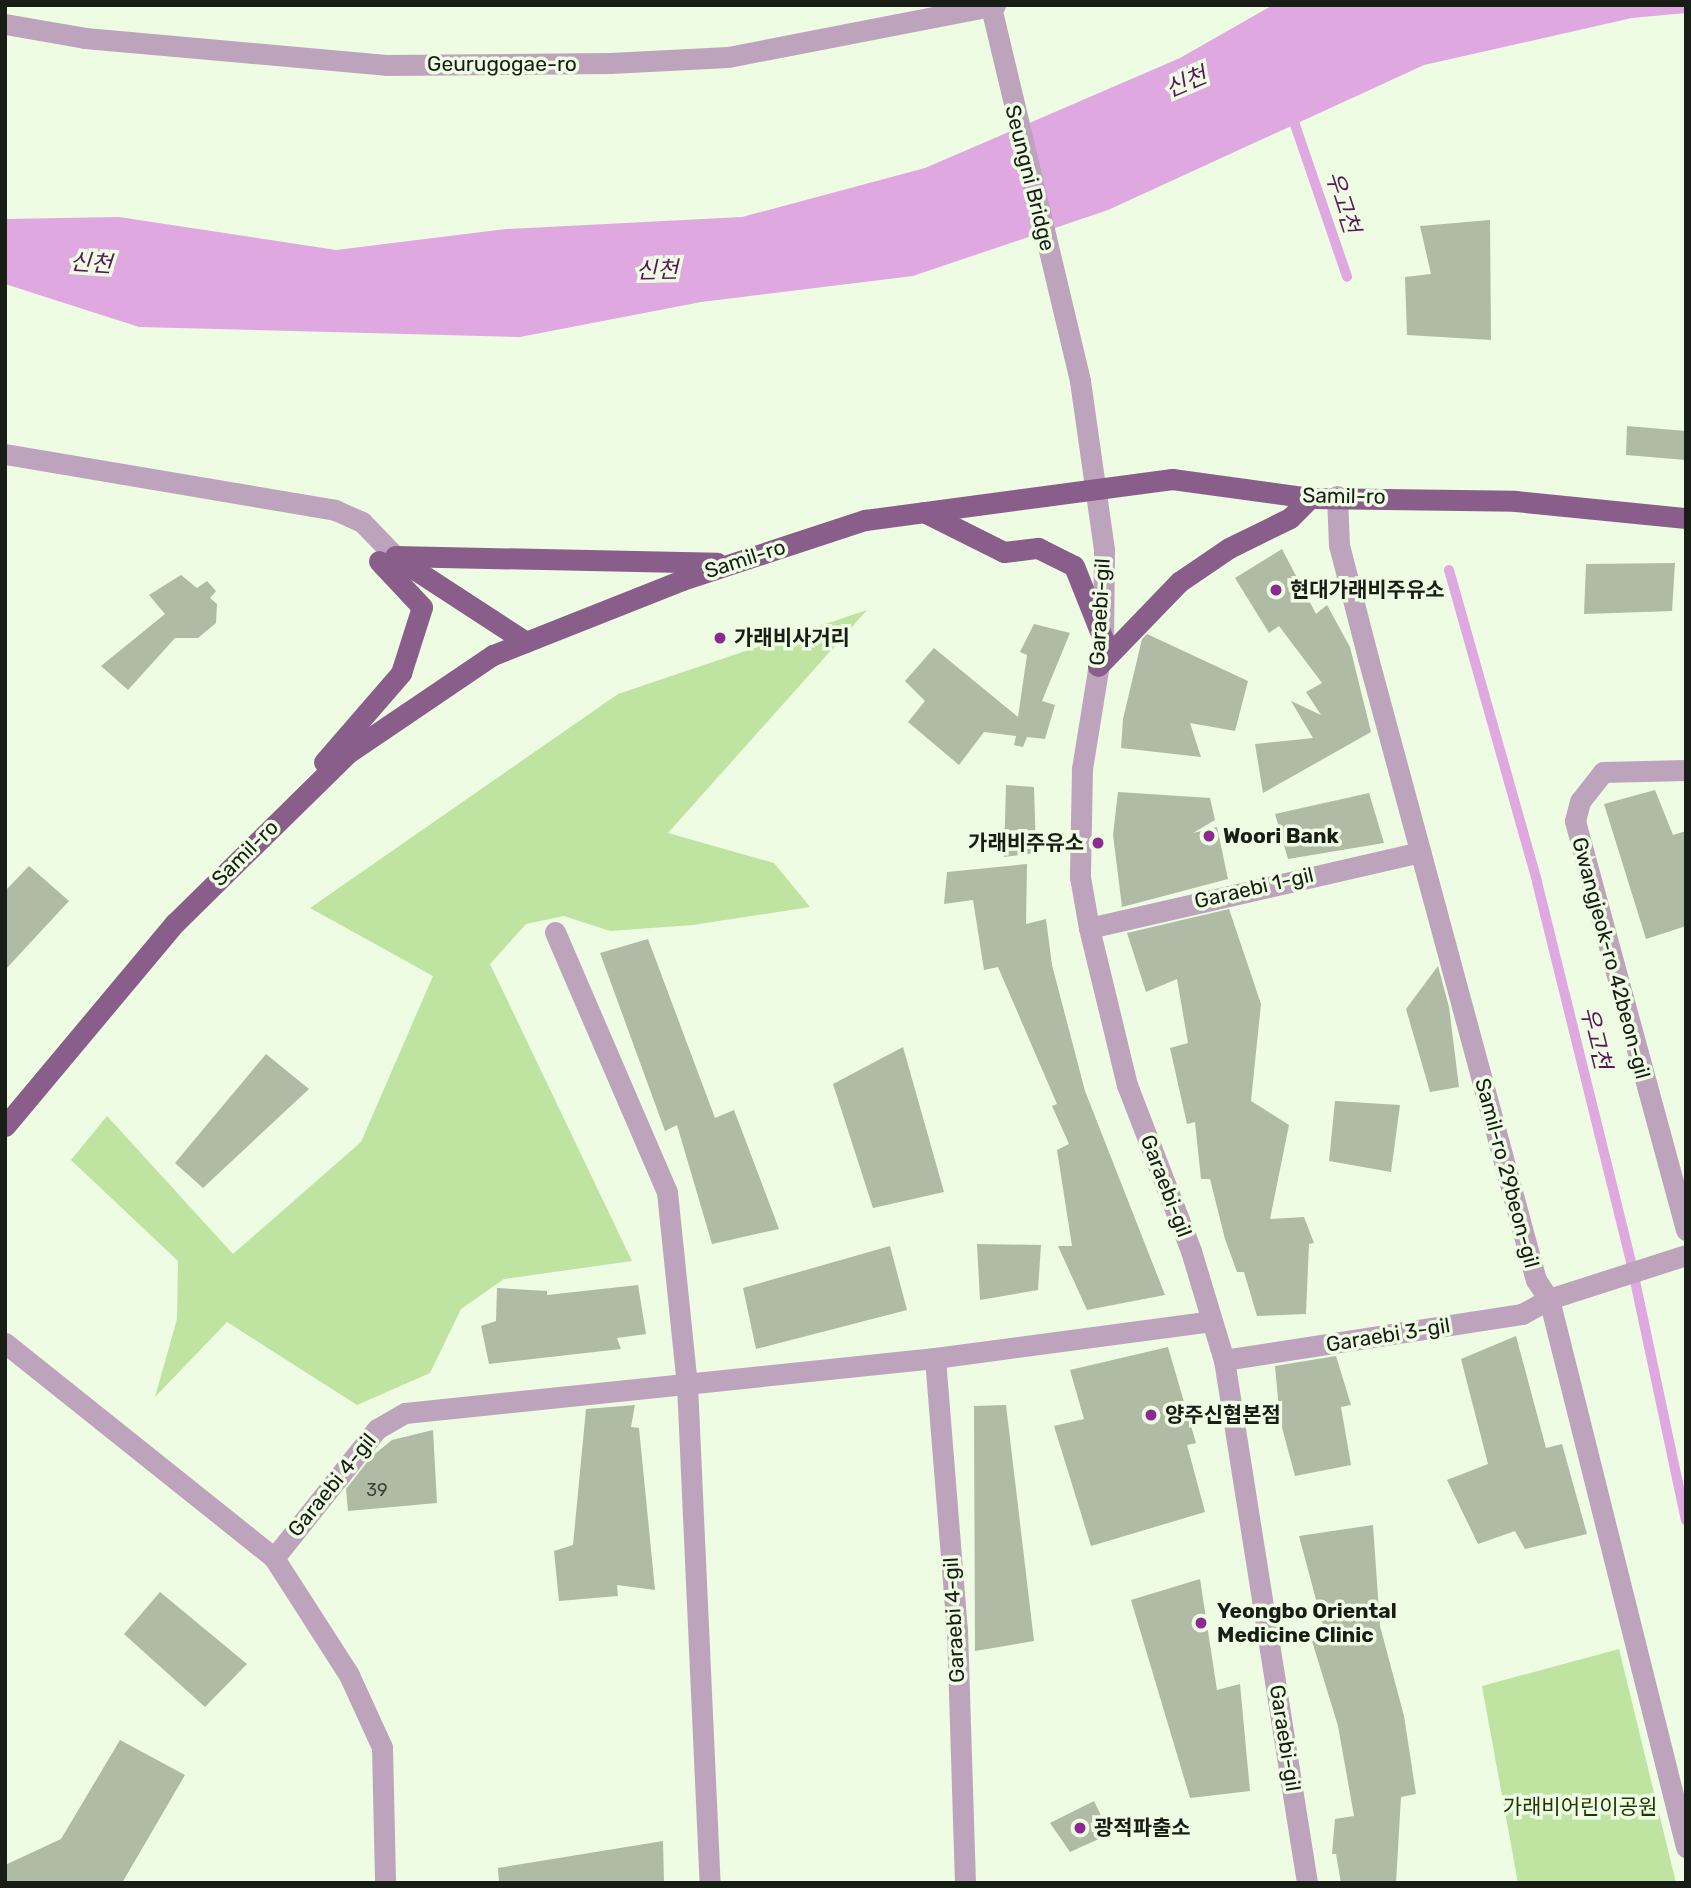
<!DOCTYPE html>
<meta charset="utf-8">
<style>
body{margin:0}
#map{position:relative;width:1691px;height:1888px;overflow:hidden;background:#eefce4;font-family:Rubik,"Noto Sans KR",sans-serif}
div>[style]{position:absolute}
.green>*{inset:0;background:#bfe3a1}
.water>*{inset:0;background:#e0a8e0}
.stream>*{height:10px;margin:-5px;padding:0 5px;transform-origin:5px;border-radius:5px;background:#e0a8e0}
.building>*{inset:0;background:#afbba5}
.minor>*{height:21px;margin:-10.5px;padding:0 10.5px;transform-origin:10.5px;border-radius:10.5px;background:#bda4bc}
.major>*{height:21px;margin:-10.5px;padding:0 10.5px;transform-origin:10.5px;border-radius:10.5px;background:#8a5e8a}
.dots>*{width:19px;height:19px;translate:-50% -50%;box-sizing:border-box;border:4px solid #eefce4;border-radius:50%}
span{translate:-50% -50%;white-space:nowrap;text-align:center;line-height:1.15;-webkit-text-stroke:7px #eefce4;paint-order:stroke}
.number-label{font-size:18px;color:#3e4439}
.number-label span{-webkit-text-stroke-width:0}
.street-label{font-size:21px;color:#181d15}
.poi-label{font-size:21px;color:#181d15;font-weight:700}
.left{translate:0 -50%;text-align:left}
.right{translate:-100% -50%;text-align:right}
.park-label{font-size:21px;color:#203605}
.water-label{font-size:23px;color:#59165a;font-style:italic}
.frame{position:absolute;inset:0;border:7px solid #181d15;pointer-events:none}
</style>
<div id="map">
<div class="green">
<i style="clip-path:polygon(867px 610px,668px 833px,774px 863px,810px 907px,693px 925px,610px 931px,564px 916px,526px 924px,490px 964px,632px 1261px,504px 1279px,461px 1309px,430px 1373px,357px 1405px,227px 1322px,155px 1397px,177px 1319px,178px 1261px,71px 1160px,107px 1116px,233px 1254px,361px 1142px,433px 976px,310px 908px,618px 694px)"></i>
<i style="clip-path:polygon(1619px 1649px,1676px 1883px,1518px 1883px,1482px 1686px)"></i>
</div>
<div class="water">
<i style="clip-path:polygon(1273px 5px,1686px 5px,1686px 13px,1632px 18px,1424px 65px,1108px 210px,913px 276px,701px 302px,520px 337px,139px 327px,5px 284px,5px 219px,119px 217px,336px 250px,506px 229px,742px 217px,925px 168px,1180px 58px)"></i>
</div>
<div class="stream">
<i style="left:1291px;top:113px;width:173px;rotate:71.1deg"></i>
<i style="left:1449px;top:570px;width:324px;rotate:74.2deg"></i>
<i style="left:1537px;top:882px;width:391px;rotate:76.1deg"></i>
<i style="left:1631px;top:1262px;width:264px;rotate:78deg"></i>
</div>
<div class="building">
<i style="clip-path:polygon(1490px 220px,1491px 340px,1407px 335px,1405px 277px,1431px 274px,1420px 226px)"></i>
<i style="clip-path:polygon(1627px 426px,1686px 431px,1686px 460px,1626px 455px)"></i>
<i style="clip-path:polygon(1282px 549px,1316px 614px,1327px 605px,1350px 647px,1371px 732px,1263px 793px,1255px 744px,1313px 738px,1291px 701px,1321px 715px,1306px 692px,1322px 683px,1279px 626px,1269px 633px,1235px 578px)"></i>
<i style="clip-path:polygon(1675px 563px,1672px 611px,1584px 614px,1586px 564px)"></i>
<i style="clip-path:polygon(181px 575px,197px 588px,207px 581px,216px 591px,210px 598px,217px 604px,216px 623px,198px 638px,175px 638px,128px 690px,101px 666px,165px 614px,149px 595px)"></i>
<i style="clip-path:polygon(1034px 624px,1070px 633px,1042px 701px,1055px 705px,1045px 739px,1027px 737px,1023px 747px,1014px 745px,1016px 736px,984px 732px,959px 765px,908px 722px,925px 701px,905px 681px,934px 648px,1018px 717px,1027px 655px,1020px 652px)"></i>
<i style="clip-path:polygon(1147px 634px,1248px 681px,1235px 731px,1190px 723px,1201px 757px,1121px 748px,1123px 719px,1142px 639px)"></i>
<i style="clip-path:polygon(1006px 785px,1034px 787px,1036px 853px,1004px 857px)"></i>
<i style="clip-path:polygon(1655px 790px,1673px 835px,1686px 831px,1686px 926px,1646px 939px,1604px 804px)"></i>
<i style="clip-path:polygon(1118px 792px,1210px 798px,1215px 820px,1193px 833px,1217px 827px,1228px 879px,1122px 907px,1113px 835px)"></i>
<i style="clip-path:polygon(1369px 793px,1384px 843px,1288px 859px,1275px 814px)"></i>
<i style="clip-path:polygon(1027px 864px,1026px 924px,1046px 919px,1052px 965px,1085px 1091px,1165px 1295px,1087px 1310px,1058px 1246px,1072px 1246px,1057px 1150px,1069px 1144px,1052px 1106px,1057px 1104px,998px 967px,984px 970px,973px 900px,944px 904px,947px 872px)"></i>
<i style="clip-path:polygon(29px 866px,69px 901px,5px 970px,5px 891px)"></i>
<i style="clip-path:polygon(1229px 909px,1261px 1004px,1251px 1101px,1289px 1125px,1270px 1219px,1304px 1217px,1314px 1243px,1309px 1244px,1306px 1314px,1257px 1316px,1244px 1272px,1237px 1272px,1225px 1239px,1210px 1179px,1201px 1179px,1195px 1122px,1187px 1124px,1170px 1048px,1188px 1043px,1177px 979px,1146px 992px,1127px 933px)"></i>
<i style="clip-path:polygon(648px 939px,715px 1118px,734px 1110px,779px 1229px,712px 1244px,677px 1125px,665px 1131px,600px 953px)"></i>
<i style="clip-path:polygon(1438px 966px,1449px 1007px,1459px 1087px,1430px 1092px,1406px 1009px)"></i>
<i style="clip-path:polygon(903px 1047px,944px 1192px,873px 1208px,833px 1084px)"></i>
<i style="clip-path:polygon(266px 1054px,309px 1089px,203px 1188px,175px 1163px)"></i>
<i style="clip-path:polygon(1335px 1101px,1400px 1105px,1391px 1172px,1329px 1161px)"></i>
<i style="clip-path:polygon(977px 1244px,1041px 1245px,1038px 1290px,980px 1300px)"></i>
<i style="clip-path:polygon(890px 1246px,907px 1310px,756px 1349px,743px 1288px)"></i>
<i style="clip-path:polygon(638px 1285px,646px 1334px,617px 1338px,621px 1349px,489px 1364px,481px 1326px,496px 1321px,497px 1288px,547px 1291px,547px 1295px)"></i>
<i style="clip-path:polygon(1516px 1336px,1546px 1448px,1562px 1444px,1587px 1534px,1525px 1549px,1515px 1531px,1478px 1544px,1447px 1480px,1488px 1464px,1461px 1359px)"></i>
<i style="clip-path:polygon(1168px 1347px,1196px 1443px,1187px 1445px,1205px 1512px,1091px 1546px,1054px 1426px,1084px 1419px,1070px 1370px)"></i>
<i style="clip-path:polygon(1336px 1356px,1351px 1405px,1341px 1407px,1351px 1465px,1295px 1476px,1280px 1420px,1275px 1366px)"></i>
<i style="clip-path:polygon(635px 1405px,631px 1427px,639px 1428px,655px 1590px,617px 1585px,618px 1596px,559px 1601px,554px 1551px,573px 1545px,586px 1409px)"></i>
<i style="clip-path:polygon(1006px 1405px,1034px 1641px,975px 1651px,974px 1406px)"></i>
<i style="clip-path:polygon(433px 1430px,437px 1503px,348px 1511px,346px 1489px,371px 1457px,392px 1440px)"></i>
<i style="clip-path:polygon(1373px 1525px,1380px 1626px,1404px 1716px,1416px 1794px,1401px 1797px,1396px 1883px,1341px 1883px,1336px 1854px,1332px 1854px,1335px 1819px,1354px 1816px,1338px 1726px,1312px 1641px,1326px 1637px,1299px 1536px)"></i>
<i style="clip-path:polygon(1200px 1579px,1217px 1690px,1240px 1684px,1250px 1791px,1190px 1798px,1131px 1600px)"></i>
<i style="clip-path:polygon(160px 1592px,247px 1664px,205px 1707px,124px 1634px)"></i>
<i style="clip-path:polygon(120px 1740px,185px 1775px,122px 1883px,5px 1883px,5px 1865px,61px 1839px)"></i>
<i style="clip-path:polygon(1094px 1801px,1110px 1834px,1070px 1852px,1050px 1823px)"></i>
<i style="clip-path:polygon(663px 1841px,664px 1883px,499px 1883px,498px 1868px)"></i>
</div>
<div class="minor">
<i style="left:991px;top:7px;width:384px;rotate:76.6deg"></i>
<i style="left:1080px;top:381px;width:171px;rotate:81.9deg"></i>
<i style="left:1104px;top:550px;width:89px;rotate:90.6deg"></i>
<i style="left:1103px;top:639px;width:132px;rotate:99.2deg"></i>
<i style="left:1082px;top:769px;width:108px;rotate:91.1deg"></i>
<i style="left:1080px;top:877px;width:52px;rotate:80deg"></i>
<i style="left:1089px;top:928px;width:162px;rotate:76.4deg"></i>
<i style="left:1127px;top:1085px;width:178px;rotate:68.9deg"></i>
<i style="left:1191px;top:1251px;width:114px;rotate:73.2deg"></i>
<i style="left:1224px;top:1360px;width:530px;rotate:80.98deg"></i>
<i style="left:5px;top:24px;width:81px;rotate:9.9deg"></i>
<i style="left:85px;top:38px;width:302px;rotate:5.1deg"></i>
<i style="left:386px;top:65px;width:224px;rotate:-0.5deg"></i>
<i style="left:610px;top:63px;width:118px;rotate:-2.9deg"></i>
<i style="left:728px;top:57px;width:272px;rotate:-11deg"></i>
<i style="left:5px;top:454px;width:335px;rotate:9.6deg"></i>
<i style="left:335px;top:510px;width:30px;rotate:24deg"></i>
<i style="left:362px;top:522px;width:47px;rotate:45.9deg"></i>
<i style="left:1337px;top:496px;width:49px;rotate:87.7deg"></i>
<i style="left:1339px;top:545px;width:117px;rotate:75.6deg"></i>
<i style="left:1368px;top:658px;width:644px;rotate:74.89deg"></i>
<i style="left:1536px;top:1280px;width:23px;rotate:56deg"></i>
<i style="left:1549px;top:1299px;width:565px;rotate:75.96deg"></i>
<i style="left:1686px;top:770px;width:83px;rotate:178.6deg"></i>
<i style="left:1603px;top:772px;width:37px;rotate:128deg"></i>
<i style="left:1580px;top:801px;width:21px;rotate:104deg"></i>
<i style="left:1575px;top:821px;width:424px;rotate:74.8deg"></i>
<i style="left:1089px;top:928px;width:340px;rotate:-12.9deg"></i>
<i style="left:555px;top:932px;width:283px;rotate:66.7deg"></i>
<i style="left:667px;top:1192px;width:193px;rotate:84.1deg"></i>
<i style="left:687px;top:1384px;width:500px;rotate:87.4deg"></i>
<i style="left:5px;top:1343px;width:344px;rotate:38.6deg"></i>
<i style="left:274px;top:1558px;width:139px;rotate:57.3deg"></i>
<i style="left:349px;top:1675px;width:79px;rotate:65.4deg"></i>
<i style="left:382px;top:1747px;width:136px;rotate:88.7deg"></i>
<i style="left:935px;top:1358px;width:272px;rotate:85.4deg"></i>
<i style="left:957px;top:1629px;width:254px;rotate:88.2deg"></i>
<i style="left:1224px;top:1360px;width:302px;rotate:-8.8deg"></i>
<i style="left:1522px;top:1314px;width:31px;rotate:-29deg"></i>
<i style="left:1549px;top:1299px;width:144px;rotate:-17.8deg"></i>
<i style="left:274px;top:1558px;width:165px;rotate:-51.4deg"></i>
<i style="left:377px;top:1429px;width:32px;rotate:-30deg"></i>
<i style="left:405px;top:1413px;width:533px;rotate:-5.92deg"></i>
<i style="left:935px;top:1358px;width:279px;rotate:-7.6deg"></i>
</div>
<div class="major">
<i style="left:924px;top:512px;width:89px;rotate:26.6deg"></i>
<i style="left:1004px;top:552px;width:34px;rotate:-7deg"></i>
<i style="left:1038px;top:548px;width:40px;rotate:26.6deg"></i>
<i style="left:1074px;top:566px;width:79px;rotate:68.3deg"></i>
<i style="left:395px;top:556px;width:322px;rotate:1.2deg"></i>
<i style="left:397px;top:558px;width:154px;rotate:33.1deg"></i>
<i style="left:1098px;top:666px;width:117px;rotate:-46deg"></i>
<i style="left:1179px;top:582px;width:60px;rotate:-34.2deg"></i>
<i style="left:1229px;top:548px;width:68px;rotate:-26.2deg"></i>
<i style="left:1290px;top:518px;width:28px;rotate:-45deg"></i>
<i style="left:324px;top:762px;width:118px;rotate:-49.1deg"></i>
<i style="left:401px;top:673px;width:69px;rotate:-72.3deg"></i>
<i style="left:422px;top:607px;width:63px;rotate:-133.1deg"></i>
<i style="left:5px;top:1126px;width:265px;rotate:-50.1deg"></i>
<i style="left:175px;top:923px;width:243px;rotate:-44.5deg"></i>
<i style="left:348px;top:753px;width:175px;rotate:-34.1deg"></i>
<i style="left:493px;top:655px;width:203px;rotate:-21.6deg"></i>
<i style="left:682px;top:580px;width:193px;rotate:-18.2deg"></i>
<i style="left:865px;top:520px;width:310px;rotate:-7.6deg"></i>
<i style="left:1172px;top:479px;width:139px;rotate:7.8deg"></i>
<i style="left:1310px;top:498px;width:205px;rotate:0.8deg"></i>
<i style="left:1515px;top:501px;width:172px;rotate:5.7deg"></i>
</div>
<div class="dots">
<i style="left:1276px;top:590px;background:#8d2990"></i>
<i style="left:720px;top:638px;background:#8d2990"></i>
<i style="left:1209px;top:836px;background:#8d2990"></i>
<i style="left:1098px;top:843px;background:#8d2990"></i>
<i style="left:1151px;top:1415px;background:#8d2990"></i>
<i style="left:1201px;top:1623px;background:#8d2990"></i>
<i style="left:1080px;top:1828px;background:#8d2990"></i>
</div>
<div class="number-label">
<span style="left:377px;top:1490px">39</span>
</div>
<div class="street-label">
<span style="left:502px;top:64px">Geurugogae-ro</span>
<span style="left:1030px;top:178px;rotate:76deg">Seungni Bridge</span>
<span style="left:1344px;top:496px;rotate:1deg">Samil-ro</span>
<span style="left:745px;top:559px;rotate:-18deg">Samil-ro</span>
<span style="left:1100px;top:612px;rotate:-87deg">Garaebi-gil</span>
<span style="left:245px;top:853px;rotate:-45deg">Samil-ro</span>
<span style="left:1254px;top:888px;rotate:-13deg">Garaebi 1-gil</span>
<span style="left:1611px;top:958px;rotate:75deg">Gwangjeok-ro 42beon-gil</span>
<span style="left:1507px;top:1173px;rotate:75deg">Samil-ro 29beon-gil</span>
<span style="left:1166px;top:1186px;rotate:69deg">Garaebi-gil</span>
<span style="left:1388px;top:1335px;rotate:-9deg">Garaebi 3-gil</span>
<span style="left:332px;top:1485px;rotate:-51deg">Garaebi 4-gil</span>
<span style="left:954px;top:1620px;rotate:-93deg">Garaebi 4-gil</span>
<span style="left:1285px;top:1738px;rotate:81deg">Garaebi-gil</span>
</div>
<div class="poi-label">
<span class="left" style="left:1290px;top:590px">현대가래비주유소</span>
<span class="left" style="left:734px;top:638px">가래비사거리</span>
<span class="left" style="left:1223px;top:836px">Woori Bank</span>
<span class="right" style="left:1084px;top:843px">가래비주유소</span>
<span class="left" style="left:1165px;top:1415px">양주신협본점</span>
<span class="left" style="left:1217px;top:1623px">Yeongbo Oriental<br>Medicine Clinic</span>
<span class="left" style="left:1094px;top:1828px">광적파출소</span>
</div>
<div class="park-label">
<span style="left:1580px;top:1807px">가래비어린이공원</span>
</div>
<div class="water-label">
<span style="left:1186px;top:82px;rotate:-23deg">신천</span>
<span style="left:1343px;top:202px;rotate:72deg">우고천</span>
<span style="left:91px;top:263px;rotate:4deg">신천</span>
<span style="left:657px;top:270px;rotate:-1deg">신천</span>
<span style="left:1596px;top:1038px;rotate:76deg">우고천</span>
</div>
<div class="frame"></div>
</div>
